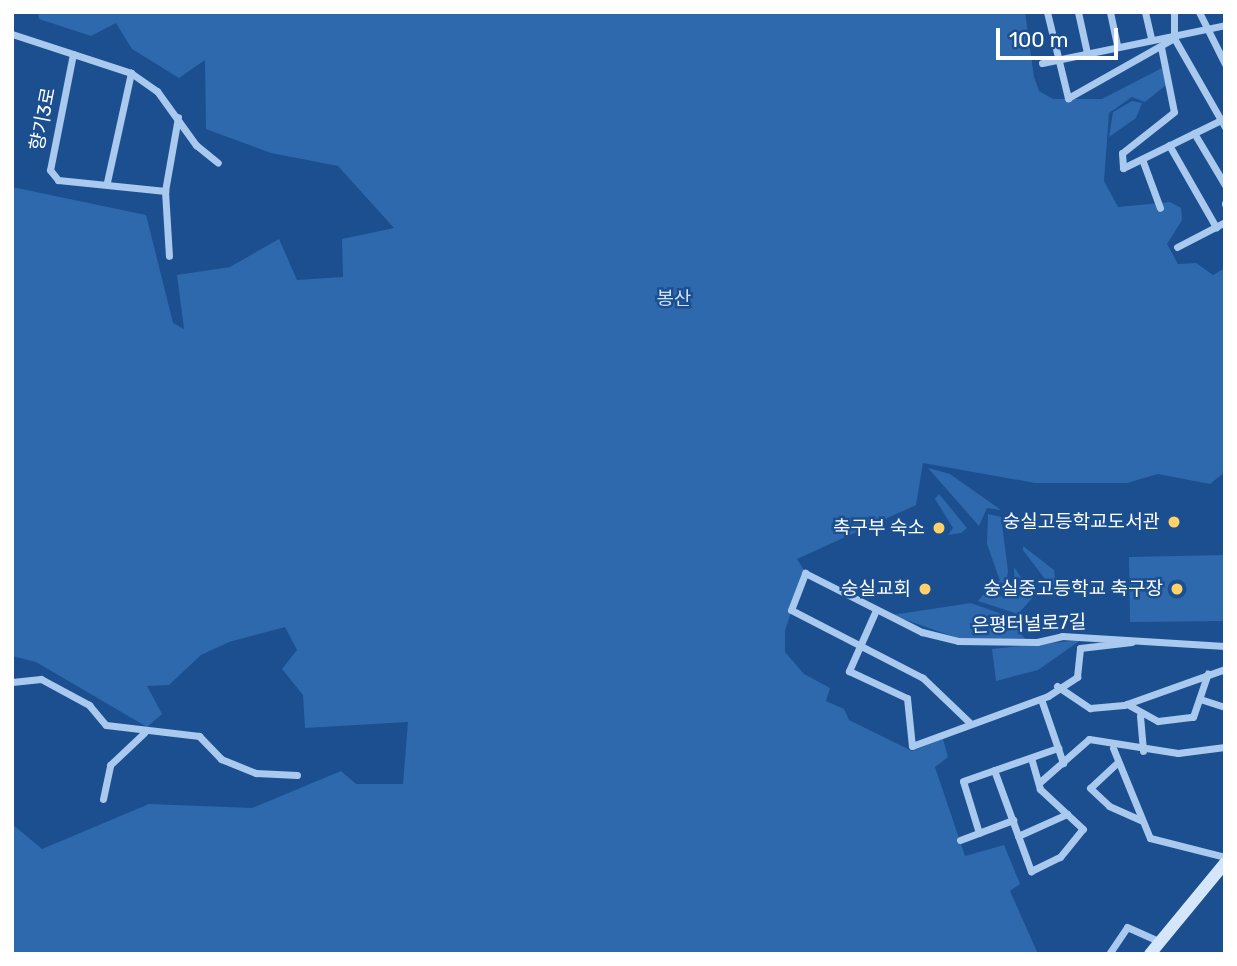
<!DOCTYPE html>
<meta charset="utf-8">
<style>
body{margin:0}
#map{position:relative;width:1237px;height:966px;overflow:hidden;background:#1b4f8f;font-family:Rubik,"Noto Sans KR",sans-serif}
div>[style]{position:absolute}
.green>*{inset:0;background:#2e69ad}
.street>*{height:7px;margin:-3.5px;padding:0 3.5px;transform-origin:3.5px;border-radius:3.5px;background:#a9c9ee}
.secondary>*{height:12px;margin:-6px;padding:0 6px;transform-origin:6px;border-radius:6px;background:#d6e6fa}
.dots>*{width:19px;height:19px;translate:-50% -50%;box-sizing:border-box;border:4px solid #1b4f8f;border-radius:50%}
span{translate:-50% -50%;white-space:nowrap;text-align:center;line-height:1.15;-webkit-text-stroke:5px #1b4f8f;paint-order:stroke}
.street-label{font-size:19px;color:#fff}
.park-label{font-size:19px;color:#cfe3fa}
.poi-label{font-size:19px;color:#fff}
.right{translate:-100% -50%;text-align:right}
.frame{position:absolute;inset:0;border:14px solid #fff;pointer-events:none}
.scale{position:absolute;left:996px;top:28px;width:122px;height:32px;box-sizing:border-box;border:4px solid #fff;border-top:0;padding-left:9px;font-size:21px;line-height:24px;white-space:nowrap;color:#fff;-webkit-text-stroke:5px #1b4f8f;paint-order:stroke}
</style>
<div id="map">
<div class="green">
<i style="clip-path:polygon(38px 12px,1025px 12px,1034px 77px,1039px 91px,1053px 99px,1102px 99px,1162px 68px,1166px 85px,1145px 102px,1132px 97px,1109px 113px,1104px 181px,1118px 207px,1170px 202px,1181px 208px,1182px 220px,1167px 244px,1178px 264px,1196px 263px,1213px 275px,1225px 268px,1225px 472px,1210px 484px,1158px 474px,1127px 483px,1035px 483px,923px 463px,916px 505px,797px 559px,804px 570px,785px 631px,785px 652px,804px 674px,830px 688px,826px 701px,844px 709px,849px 720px,912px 751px,943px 739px,948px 757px,935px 767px,965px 856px,1004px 845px,1020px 884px,1010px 891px,1038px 954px,12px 954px,12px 824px,42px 849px,149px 804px,252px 808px,341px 771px,356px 784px,403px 784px,408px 722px,305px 728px,303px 695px,282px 669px,297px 650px,285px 627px,229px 642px,201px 655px,169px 685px,147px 686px,162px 714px,147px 727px,36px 662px,12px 656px,12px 187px,146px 215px,173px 323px,184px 329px,177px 275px,230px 267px,279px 239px,297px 280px,343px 277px,342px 239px,394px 228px,338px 166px,271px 153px,206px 129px,205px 60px,179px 78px,132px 49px,116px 23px,91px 36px,39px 19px)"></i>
<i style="clip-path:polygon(1132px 101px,1142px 103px,1136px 118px,1109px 137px,1113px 112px)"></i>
<i style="clip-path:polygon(928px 468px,950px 474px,1001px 510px,987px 508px,979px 526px)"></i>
<i style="clip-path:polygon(939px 494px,967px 528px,961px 533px,948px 535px,953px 528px,935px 499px)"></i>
<i style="clip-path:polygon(988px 514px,1001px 517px,1008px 571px,1006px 584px,992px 591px,988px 584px,1000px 581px,987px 544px)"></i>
<i style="clip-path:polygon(1023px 546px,1054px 570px,1057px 595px,1023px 550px)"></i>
<i style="clip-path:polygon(1225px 555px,1225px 621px,1130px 622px,1129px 557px)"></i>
<i style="clip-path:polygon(1014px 567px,1034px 596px,1018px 614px,978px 601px,984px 594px,1005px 597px,1015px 587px)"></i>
<i style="clip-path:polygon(971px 603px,1007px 616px,1026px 640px,960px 639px,892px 615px)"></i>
<i style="clip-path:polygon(1081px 640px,1038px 670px,996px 681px,992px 649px)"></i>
</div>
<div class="street">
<i style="left:1047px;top:12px;width:89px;rotate:76.3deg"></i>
<i style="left:1068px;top:98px;width:122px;rotate:-29.5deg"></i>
<i style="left:1174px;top:38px;width:26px;rotate:-90deg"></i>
<i style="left:1078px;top:12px;width:42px;rotate:77.6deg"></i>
<i style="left:1110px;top:12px;width:35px;rotate:78deg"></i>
<i style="left:1145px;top:12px;width:27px;rotate:77deg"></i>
<i style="left:1199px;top:12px;width:58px;rotate:63.4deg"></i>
<i style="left:12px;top:34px;width:125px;rotate:18.1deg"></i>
<i style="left:131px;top:73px;width:32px;rotate:35deg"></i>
<i style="left:157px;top:91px;width:67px;rotate:54.2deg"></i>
<i style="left:196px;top:145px;width:28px;rotate:39deg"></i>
<i style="left:1174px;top:38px;width:103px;rotate:60.2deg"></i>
<i style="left:1161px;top:47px;width:66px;rotate:78.7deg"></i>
<i style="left:1174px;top:112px;width:66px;rotate:141.7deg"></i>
<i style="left:1122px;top:153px;width:15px;rotate:86deg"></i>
<i style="left:1123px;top:168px;width:114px;rotate:-26.1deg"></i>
<i style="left:73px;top:54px;width:118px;rotate:101.2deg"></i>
<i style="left:50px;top:170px;width:13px;rotate:51deg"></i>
<i style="left:58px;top:180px;width:108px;rotate:5.9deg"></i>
<i style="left:165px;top:191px;width:75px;rotate:-80deg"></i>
<i style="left:1042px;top:63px;width:187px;rotate:-11.7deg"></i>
<i style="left:1194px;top:133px;width:61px;rotate:59.2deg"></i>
<i style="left:1169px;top:145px;width:95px;rotate:60.2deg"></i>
<i style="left:1142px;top:159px;width:52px;rotate:69.8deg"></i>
<i style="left:107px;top:182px;width:112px;rotate:-77.6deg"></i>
<i style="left:165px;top:191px;width:65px;rotate:86.5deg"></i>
<i style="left:1225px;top:203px;width:1px;rotate:90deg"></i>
<i style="left:1177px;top:247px;width:54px;rotate:-27.5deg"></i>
<i style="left:876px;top:610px;width:67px;rotate:113.9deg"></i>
<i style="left:849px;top:671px;width:64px;rotate:25deg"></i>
<i style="left:907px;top:698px;width:48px;rotate:84.1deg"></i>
<i style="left:912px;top:746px;width:145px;rotate:-20.2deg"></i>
<i style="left:1048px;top:696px;width:35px;rotate:-33deg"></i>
<i style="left:1077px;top:677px;width:29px;rotate:-84deg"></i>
<i style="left:1080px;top:648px;width:52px;rotate:-6.6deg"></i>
<i style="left:12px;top:682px;width:29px;rotate:-6deg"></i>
<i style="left:41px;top:679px;width:55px;rotate:28.4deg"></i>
<i style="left:89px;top:705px;width:26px;rotate:50deg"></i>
<i style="left:106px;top:725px;width:94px;rotate:6.7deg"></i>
<i style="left:199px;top:736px;width:32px;rotate:46deg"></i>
<i style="left:221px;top:759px;width:38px;rotate:22deg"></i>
<i style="left:256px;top:773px;width:41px;rotate:2.8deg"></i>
<i style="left:1057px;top:686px;width:40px;rotate:34deg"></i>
<i style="left:1090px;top:708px;width:34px;rotate:-5deg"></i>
<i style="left:1124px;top:705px;width:107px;rotate:-19.6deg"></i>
<i style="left:1041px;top:699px;width:68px;rotate:71deg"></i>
<i style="left:1200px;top:699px;width:26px;rotate:18deg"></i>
<i style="left:1127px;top:704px;width:35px;rotate:29deg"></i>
<i style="left:1158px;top:721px;width:35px;rotate:-7deg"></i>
<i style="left:1193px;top:717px;width:46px;rotate:-71.2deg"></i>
<i style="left:1140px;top:716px;width:35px;rotate:85deg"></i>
<i style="left:969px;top:722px;width:64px;rotate:-136.3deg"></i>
<i style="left:923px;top:678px;width:148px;rotate:-152.7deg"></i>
<i style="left:791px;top:610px;width:40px;rotate:-69deg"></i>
<i style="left:805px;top:573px;width:131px;rotate:26.8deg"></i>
<i style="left:922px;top:632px;width:37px;rotate:14deg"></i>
<i style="left:958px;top:641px;width:79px;rotate:0.7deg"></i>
<i style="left:1037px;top:642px;width:26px;rotate:-13deg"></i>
<i style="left:1062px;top:636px;width:163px;rotate:3.5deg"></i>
<i style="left:1113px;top:748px;width:97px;rotate:67.7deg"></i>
<i style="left:1150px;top:838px;width:77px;rotate:14.2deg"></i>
<i style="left:1118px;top:762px;width:38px;rotate:137deg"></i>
<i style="left:1090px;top:788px;width:26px;rotate:43deg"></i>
<i style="left:1109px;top:806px;width:35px;rotate:24deg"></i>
<i style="left:994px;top:770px;width:108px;rotate:69.9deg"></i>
<i style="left:1031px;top:871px;width:32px;rotate:-26deg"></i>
<i style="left:1060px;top:857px;width:36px;rotate:-51deg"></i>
<i style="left:1083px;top:829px;width:59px;rotate:-137.1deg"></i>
<i style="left:1040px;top:789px;width:32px;rotate:-106deg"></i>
<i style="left:1040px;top:782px;width:65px;rotate:-41.3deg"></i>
<i style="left:1089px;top:739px;width:90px;rotate:8.9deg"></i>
<i style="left:1178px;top:753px;width:47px;rotate:-7.3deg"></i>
<i style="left:103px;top:799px;width:35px;rotate:-78deg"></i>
<i style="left:110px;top:765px;width:47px;rotate:-43.3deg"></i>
<i style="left:979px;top:833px;width:54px;rotate:-107.1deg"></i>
<i style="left:963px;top:781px;width:101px;rotate:-19.2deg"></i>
<i style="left:1018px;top:836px;width:54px;rotate:-24.2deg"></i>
<i style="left:960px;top:840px;width:57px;rotate:-20.7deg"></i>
<i style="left:1109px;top:954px;width:32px;rotate:-56deg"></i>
<i style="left:1127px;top:927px;width:35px;rotate:24deg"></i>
</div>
<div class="secondary">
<i style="left:1150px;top:954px;width:118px;rotate:-50.5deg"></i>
</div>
<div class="dots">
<i style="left:1174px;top:522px;background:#ffd166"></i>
<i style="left:939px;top:528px;background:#ffd166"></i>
<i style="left:925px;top:589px;background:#ffd166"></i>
<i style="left:1177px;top:589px;background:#ffd166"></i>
</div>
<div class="street-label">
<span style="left:43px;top:119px;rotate:-79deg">향기3로</span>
<span style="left:1029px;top:624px;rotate:-2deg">은평터널로7길</span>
</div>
<div class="park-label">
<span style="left:674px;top:299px">봉산</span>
</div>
<div class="poi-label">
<span class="right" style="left:1160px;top:522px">숭실고등학교도서관</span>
<span class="right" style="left:925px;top:528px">축구부 숙소</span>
<span class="right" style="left:911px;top:589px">숭실교회</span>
<span class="right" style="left:1163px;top:589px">숭실중고등학교 축구장</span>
</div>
<div class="frame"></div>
<div class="scale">100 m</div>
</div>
